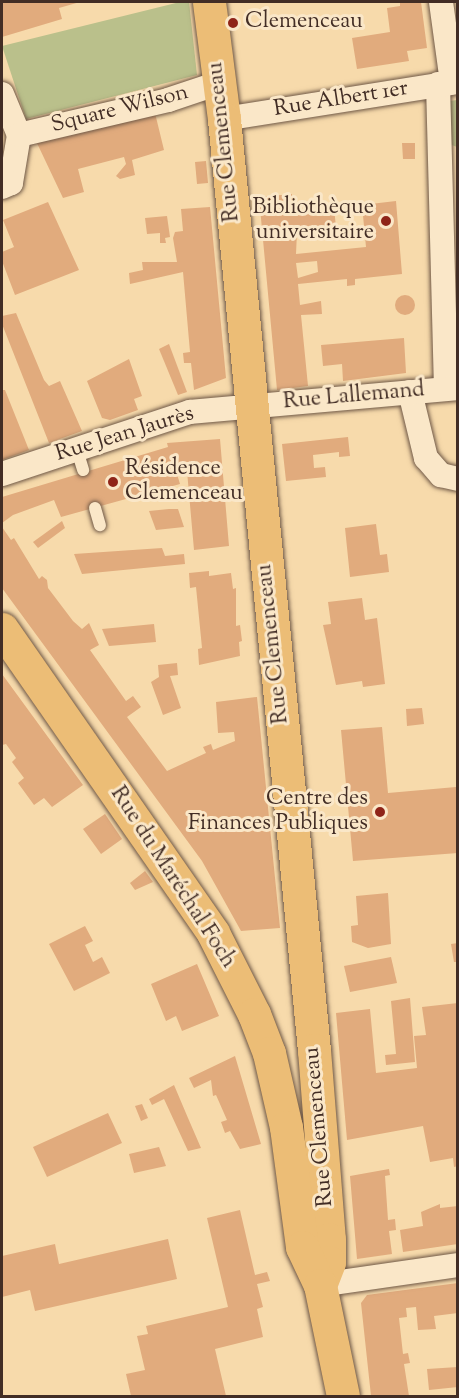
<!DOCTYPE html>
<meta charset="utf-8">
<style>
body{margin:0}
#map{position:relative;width:459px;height:1398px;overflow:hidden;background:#f7daab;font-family:"Sorts Mill Goudy",serif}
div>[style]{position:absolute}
.green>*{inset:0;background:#bac08b}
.building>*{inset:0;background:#e1ab7d}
.round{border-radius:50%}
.roads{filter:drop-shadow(0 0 2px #6f5846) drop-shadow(0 0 2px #6f5846)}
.lane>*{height:12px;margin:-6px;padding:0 6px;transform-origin:6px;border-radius:6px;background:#fae7c8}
.street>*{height:24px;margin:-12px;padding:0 12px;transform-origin:12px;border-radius:12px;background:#fae7c8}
.primary>*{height:33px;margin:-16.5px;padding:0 16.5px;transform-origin:16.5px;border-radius:16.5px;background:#ecbd76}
.dots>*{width:16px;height:16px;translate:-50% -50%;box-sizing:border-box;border:3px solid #fae7c8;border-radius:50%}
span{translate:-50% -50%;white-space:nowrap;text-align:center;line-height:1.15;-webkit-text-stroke:6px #fae7c8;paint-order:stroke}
.poi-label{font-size:22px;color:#422d25}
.left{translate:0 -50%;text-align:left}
.right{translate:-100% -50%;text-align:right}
.street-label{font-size:22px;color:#422d25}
.frame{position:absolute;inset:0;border:3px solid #422d25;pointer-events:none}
</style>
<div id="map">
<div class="green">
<i style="clip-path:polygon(180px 2px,189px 2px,197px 75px,26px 119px,2px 46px)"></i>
<i style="clip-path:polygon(457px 100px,457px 147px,449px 144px,450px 101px)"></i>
</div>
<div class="building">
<i style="clip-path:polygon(2px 2px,80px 2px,59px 8px,62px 19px,2px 37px)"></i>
<i style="clip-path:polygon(400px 2px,421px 2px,427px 48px,407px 51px,409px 61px,357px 69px,352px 38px,390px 32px,387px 8px,400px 6px)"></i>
<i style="clip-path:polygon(155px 113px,164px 150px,132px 160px,135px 175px,120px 179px,116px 176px,126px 164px,124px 157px,78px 169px,84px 192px,63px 198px,36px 141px)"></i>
<i style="clip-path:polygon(402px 143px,415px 143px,415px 159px,403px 159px)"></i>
<i style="clip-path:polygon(206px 161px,208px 183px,197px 184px,195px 162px)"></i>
<i style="clip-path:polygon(evenodd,292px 194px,293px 211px,334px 208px,336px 227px,297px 232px,296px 254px,366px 247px,362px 205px,396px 201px,402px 274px,355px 279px,355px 285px,347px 286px,347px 279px,298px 284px,300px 305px,321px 301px,322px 314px,301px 315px,308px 386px,277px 390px,259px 197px,292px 194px,317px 261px,318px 272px,298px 278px,296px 263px,317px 261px)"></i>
<i style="clip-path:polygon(48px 202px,79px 270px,15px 295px,2px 261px,2px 252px,14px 247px,3px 220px)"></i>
<i style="clip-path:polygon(210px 207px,226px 378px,194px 390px,191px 363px,184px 363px,183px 353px,190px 352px,183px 272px,130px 284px,129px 273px,143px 270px,142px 262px,177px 262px,173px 238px,175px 232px,183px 231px,181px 209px)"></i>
<i style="clip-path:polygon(167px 216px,170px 237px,165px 238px,166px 243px,160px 243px,160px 233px,147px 234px,145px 218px)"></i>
<i class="round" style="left:395px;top:295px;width:20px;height:20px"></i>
<i style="clip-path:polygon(16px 313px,44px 380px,49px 386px,60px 381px,82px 431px,49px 443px,2px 324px,2px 316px)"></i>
<i style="clip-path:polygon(404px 338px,406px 373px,343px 381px,342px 364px,323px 366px,321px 345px)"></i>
<i style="clip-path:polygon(169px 344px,187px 392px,178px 395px,159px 349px)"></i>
<i style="clip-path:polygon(129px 359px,142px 396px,134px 399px,138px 410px,110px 420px,102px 418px,87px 381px)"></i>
<i style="clip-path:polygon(2px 390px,5px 390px,29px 450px,2px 460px)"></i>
<i style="clip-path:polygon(348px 437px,350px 456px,339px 457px,339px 452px,313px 455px,314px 468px,325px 467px,326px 477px,286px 481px,282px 444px)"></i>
<i style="clip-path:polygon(220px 439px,229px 546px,194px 550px,187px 471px,177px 474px,180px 484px,61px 517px,54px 500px,13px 515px,2px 523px,2px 497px,168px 447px,167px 443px)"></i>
<i style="clip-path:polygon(169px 509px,178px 509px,184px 527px,156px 530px,149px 511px)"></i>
<i style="clip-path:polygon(62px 521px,65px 528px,38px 548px,33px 542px)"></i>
<i style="clip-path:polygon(376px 524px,380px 555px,387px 554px,389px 572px,350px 577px,345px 528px)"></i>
<i style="clip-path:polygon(2px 527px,11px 540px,14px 538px,39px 579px,42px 576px,47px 580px,48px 588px,73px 621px,82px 629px,89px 623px,99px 645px,90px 650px,126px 701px,133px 696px,141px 707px,127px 717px,167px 771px,206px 753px,203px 747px,211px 744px,213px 750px,235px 741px,234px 732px,218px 733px,216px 702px,257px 697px,280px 928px,241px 931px,202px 861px,2px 588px)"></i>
<i style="clip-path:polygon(162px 548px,165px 556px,184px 554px,185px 564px,82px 574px,74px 554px)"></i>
<i style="clip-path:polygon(209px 571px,209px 576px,231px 573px,233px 589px,236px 588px,236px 626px,240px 625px,242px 641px,239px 642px,240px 656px,199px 665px,198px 649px,202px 648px,196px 587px,190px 588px,189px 573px)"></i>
<i style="clip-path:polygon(362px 598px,365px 620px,377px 618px,385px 684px,363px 687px,362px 681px,336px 685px,323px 625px,331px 624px,328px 602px)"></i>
<i style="clip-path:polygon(154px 624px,156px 642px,109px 646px,102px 629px)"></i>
<i style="clip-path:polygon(177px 663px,178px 675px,170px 676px,181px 708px,163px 715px,151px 682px,159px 677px,158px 665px)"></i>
<i style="clip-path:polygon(2px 674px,83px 785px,52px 807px,44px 798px,34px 805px,18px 783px,24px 778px,12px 762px,16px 758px,6px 744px,2px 745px)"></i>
<i style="clip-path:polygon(422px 708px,424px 724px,407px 726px,406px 709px)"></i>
<i style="clip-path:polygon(382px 727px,388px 793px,456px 787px,458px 853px,353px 861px,341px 730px)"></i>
<i style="clip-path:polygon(105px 814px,122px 839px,101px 854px,83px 829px)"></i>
<i style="clip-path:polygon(145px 871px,153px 882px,135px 890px,130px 883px)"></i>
<i style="clip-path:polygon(388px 893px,391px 944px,368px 948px,352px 942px,351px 926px,358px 925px,356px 896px)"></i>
<i style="clip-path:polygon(85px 926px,93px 941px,85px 945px,93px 962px,102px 957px,110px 973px,74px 991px,49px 944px)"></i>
<i style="clip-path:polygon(458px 943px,458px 962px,454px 962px,451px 944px)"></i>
<i style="clip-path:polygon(391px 957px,397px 983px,350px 992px,344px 966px)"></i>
<i style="clip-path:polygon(197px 964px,219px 1016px,182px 1031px,176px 1016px,166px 1021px,151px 984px)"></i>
<i style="clip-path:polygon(410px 998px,415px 1062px,386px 1065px,385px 1055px,396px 1054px,391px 1001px)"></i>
<i style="clip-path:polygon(458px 1003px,458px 1166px,454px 1167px,453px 1158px,430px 1162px,423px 1126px,347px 1140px,336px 1013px,370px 1009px,376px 1073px,417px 1068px,414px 1036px,426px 1035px,422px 1007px)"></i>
<i style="clip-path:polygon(235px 1056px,261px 1144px,240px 1149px,230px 1131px,225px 1133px,221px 1122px,227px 1120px,216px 1095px,213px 1096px,211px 1080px,194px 1088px,189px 1078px)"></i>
<i style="clip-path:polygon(174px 1085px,188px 1118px,201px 1148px,188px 1151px,164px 1099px,152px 1105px,149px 1099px)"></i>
<i style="clip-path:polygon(142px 1104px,148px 1118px,141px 1121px,135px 1106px)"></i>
<i style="clip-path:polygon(108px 1113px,122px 1143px,47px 1177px,33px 1147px)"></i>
<i style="clip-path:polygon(159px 1147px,166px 1166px,134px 1173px,129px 1154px)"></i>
<i style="clip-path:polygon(389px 1169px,390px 1175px,385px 1176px,388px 1220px,395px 1219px,396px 1230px,389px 1231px,392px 1254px,357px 1259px,350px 1176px)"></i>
<i style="clip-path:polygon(440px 1204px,440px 1208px,458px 1206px,458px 1244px,403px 1252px,400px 1230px,423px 1226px,421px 1212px)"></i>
<i style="clip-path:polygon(240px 1210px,255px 1275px,267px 1272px,270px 1281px,257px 1284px,263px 1307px,257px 1309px,263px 1337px,215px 1349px,226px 1396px,131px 1396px,126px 1374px,145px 1370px,137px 1336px,148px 1334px,146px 1326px,228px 1307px,207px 1218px)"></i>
<i style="clip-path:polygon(168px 1239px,177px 1279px,35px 1311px,30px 1290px,2px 1297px,2px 1256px,55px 1244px,59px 1264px)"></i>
<i style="clip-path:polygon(458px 1283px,458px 1313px,434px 1316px,436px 1329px,418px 1330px,416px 1307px,406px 1308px,407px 1317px,399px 1318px,403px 1354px,408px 1353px,410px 1363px,404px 1364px,409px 1396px,371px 1396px,361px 1303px,367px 1295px)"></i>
<i style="clip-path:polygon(458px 1367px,458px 1387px,429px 1390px,427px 1369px)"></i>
</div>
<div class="roads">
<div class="lane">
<i style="left:77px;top:450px;width:21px;rotate:73deg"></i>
<i style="left:95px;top:508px;width:18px;rotate:74deg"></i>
</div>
<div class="street">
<i style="left:441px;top:2px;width:81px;rotate:82.2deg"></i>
<i style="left:438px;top:84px;width:304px;rotate:88.5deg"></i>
<i style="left:2px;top:94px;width:44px;rotate:67.5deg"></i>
<i style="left:19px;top:135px;width:49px;rotate:99.5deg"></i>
<i style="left:11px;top:183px;width:10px;rotate:156deg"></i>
<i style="left:224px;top:119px;width:237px;rotate:-9deg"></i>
<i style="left:19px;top:135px;width:153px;rotate:-13.2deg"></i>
<i style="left:168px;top:100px;width:54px;rotate:-18.4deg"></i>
<i style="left:410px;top:392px;width:68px;rotate:76.4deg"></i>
<i style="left:426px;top:458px;width:23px;rotate:49deg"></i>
<i style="left:441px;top:475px;width:17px;rotate:13deg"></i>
<i style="left:2px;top:474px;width:198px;rotate:-18.3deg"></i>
<i style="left:190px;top:412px;width:269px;rotate:-5.1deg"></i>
<i style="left:320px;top:1285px;width:139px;rotate:-8.2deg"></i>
</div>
<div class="primary">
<i style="left:209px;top:2px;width:118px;rotate:82.7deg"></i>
<i style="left:224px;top:119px;width:935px;rotate:84.48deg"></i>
<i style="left:314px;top:1050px;width:190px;rotate:85.5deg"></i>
<i style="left:329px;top:1239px;width:23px;rotate:90deg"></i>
<i style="left:329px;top:1262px;width:25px;rotate:111deg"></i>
<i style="left:2px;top:629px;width:370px;rotate:55.2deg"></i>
<i style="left:213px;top:933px;width:91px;rotate:63.2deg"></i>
<i style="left:254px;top:1014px;width:42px;rotate:69deg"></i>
<i style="left:269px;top:1053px;width:76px;rotate:77.1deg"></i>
<i style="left:286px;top:1127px;width:121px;rotate:82.4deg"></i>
<i style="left:302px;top:1247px;width:42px;rotate:64.7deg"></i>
<i style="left:320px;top:1285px;width:113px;rotate:78.3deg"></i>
</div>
</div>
<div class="dots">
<i style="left:233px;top:23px;background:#8f2418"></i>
<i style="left:386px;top:221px;background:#8f2418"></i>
<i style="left:113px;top:482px;background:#8f2418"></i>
<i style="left:380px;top:812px;background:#8f2418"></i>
</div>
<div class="poi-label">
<span class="left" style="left:245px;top:23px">Clemenceau</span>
<span class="right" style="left:374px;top:221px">Bibliothèque<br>universitaire</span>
<span class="left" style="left:125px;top:482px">Résidence<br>Clemenceau</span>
<span class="right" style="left:368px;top:812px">Centre des<br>Finances Publiques</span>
</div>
<div class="street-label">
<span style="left:341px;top:100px;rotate:-9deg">Rue Albert 1er</span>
<span style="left:120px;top:110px;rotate:-14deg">Square Wilson</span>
<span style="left:225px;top:142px;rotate:-96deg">Rue Clemenceau</span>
<span style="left:354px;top:397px;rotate:-5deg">Rue Lallemand</span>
<span style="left:125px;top:435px;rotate:-17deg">Rue Jean Jaurès</span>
<span style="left:274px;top:644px;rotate:-96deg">Rue Clemenceau</span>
<span style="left:172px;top:878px;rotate:57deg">Rue du Maréchal Foch</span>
<span style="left:320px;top:1127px;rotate:-95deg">Rue Clemenceau</span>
</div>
<div class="frame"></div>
</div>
